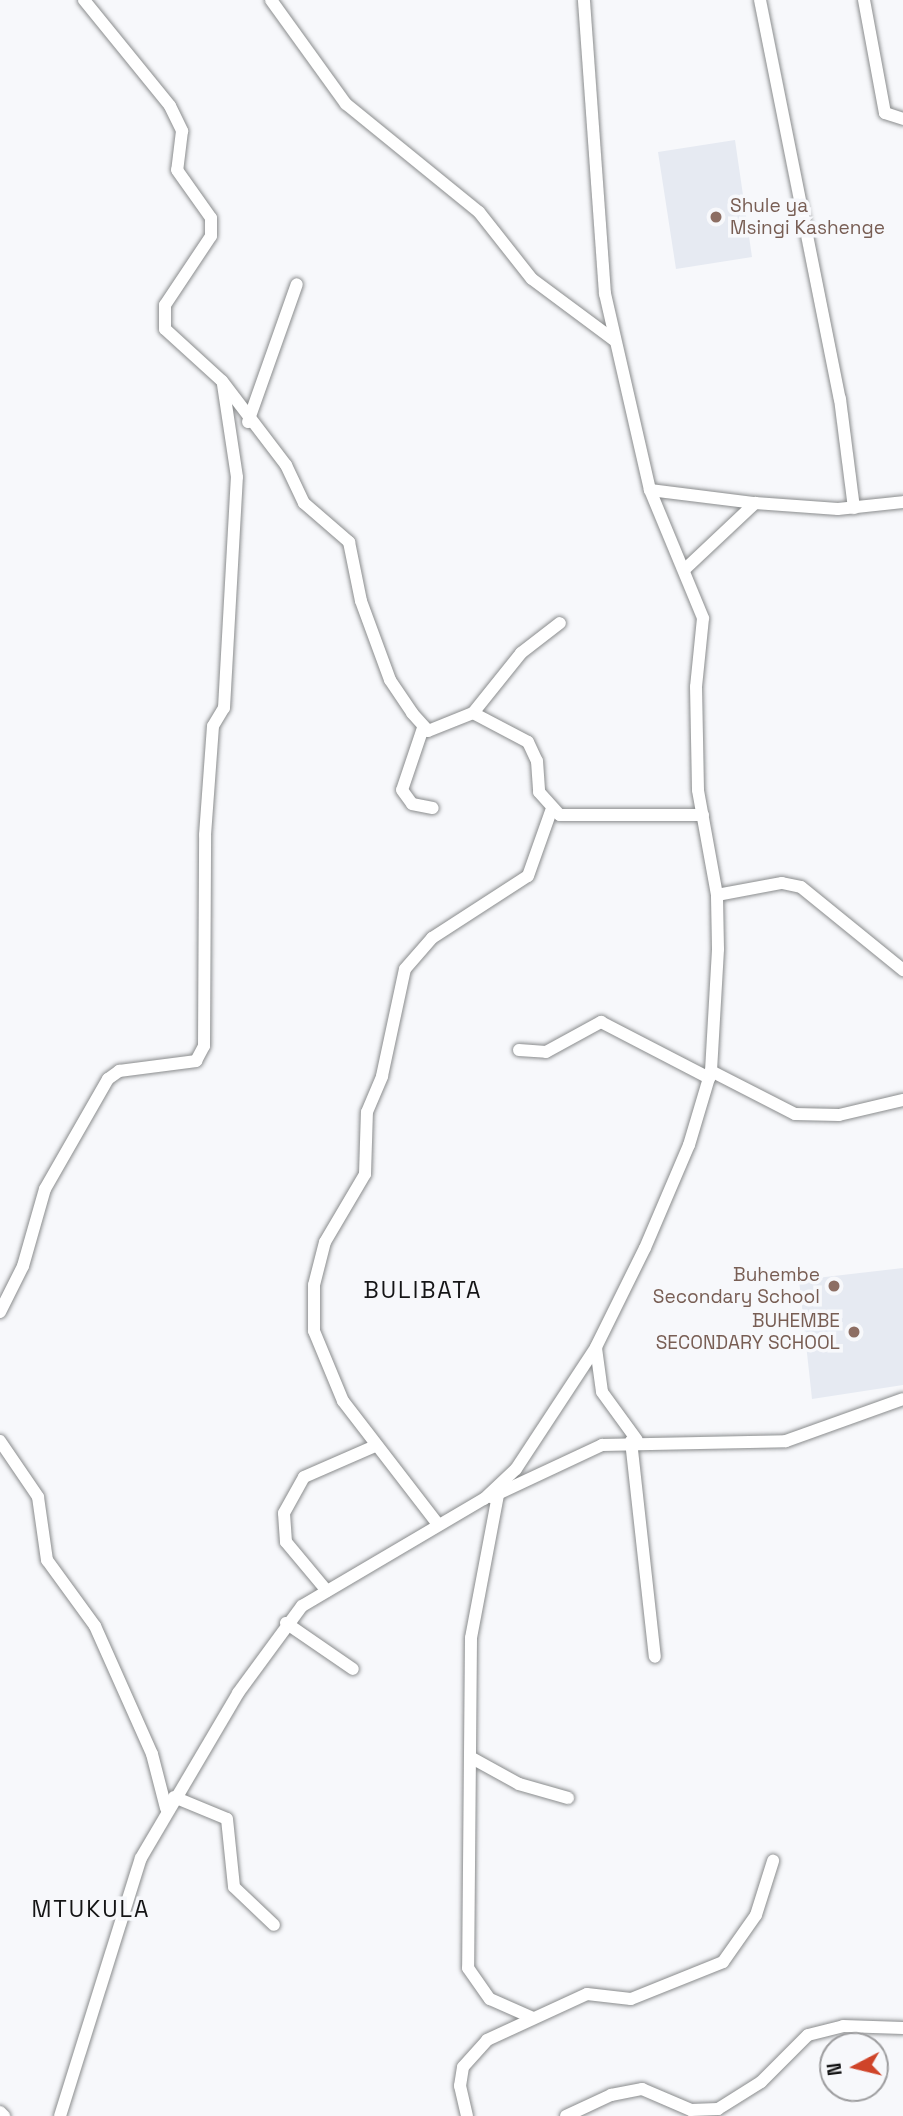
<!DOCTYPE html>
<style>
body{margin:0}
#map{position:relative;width:903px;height:2116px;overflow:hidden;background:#f7f8fb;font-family:"Space Grotesk",sans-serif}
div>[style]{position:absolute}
.built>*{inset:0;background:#e6eaf2}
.roads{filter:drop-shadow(0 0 2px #8a8c8d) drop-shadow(0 0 2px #8a8c8d)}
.minor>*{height:12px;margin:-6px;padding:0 6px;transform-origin:6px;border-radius:6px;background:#fff}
.dots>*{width:19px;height:19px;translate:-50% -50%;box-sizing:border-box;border:4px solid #f7f8fb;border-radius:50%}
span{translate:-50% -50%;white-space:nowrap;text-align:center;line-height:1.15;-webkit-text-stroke:7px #f7f8fb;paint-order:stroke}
.education-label{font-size:19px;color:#785e54}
.left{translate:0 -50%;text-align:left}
.right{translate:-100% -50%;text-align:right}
.quarter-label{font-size:23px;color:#151516;letter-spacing:2px}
.north{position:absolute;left:819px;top:2032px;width:70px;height:70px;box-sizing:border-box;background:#f7f8fb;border:2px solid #9d9d9f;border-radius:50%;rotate:263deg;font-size:19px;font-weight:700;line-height:28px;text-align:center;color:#151516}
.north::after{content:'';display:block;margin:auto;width:24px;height:32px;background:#cf4429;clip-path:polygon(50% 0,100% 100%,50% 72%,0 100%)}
</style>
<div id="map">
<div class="built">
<i style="clip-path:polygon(735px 140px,752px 257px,676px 269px,658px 152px)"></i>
<i style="clip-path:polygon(903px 1268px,903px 1385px,812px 1399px,799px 1280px)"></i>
</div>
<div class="roads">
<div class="minor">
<i style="left:84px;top:0;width:136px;rotate:50.9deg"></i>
<i style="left:170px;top:106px;width:28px;rotate:64deg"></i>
<i style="left:182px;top:131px;width:39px;rotate:97deg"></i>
<i style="left:177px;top:170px;width:59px;rotate:54.7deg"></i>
<i style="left:211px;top:218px;width:18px;rotate:90deg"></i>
<i style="left:211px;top:236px;width:83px;rotate:123.7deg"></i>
<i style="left:165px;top:305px;width:24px;rotate:90deg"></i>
<i style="left:165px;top:329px;width:77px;rotate:42.4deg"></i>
<i style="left:222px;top:381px;width:106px;rotate:52.7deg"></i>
<i style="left:286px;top:465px;width:42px;rotate:64.7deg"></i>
<i style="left:304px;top:503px;width:60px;rotate:40.9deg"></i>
<i style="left:349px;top:542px;width:60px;rotate:78.5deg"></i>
<i style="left:361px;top:601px;width:84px;rotate:69.8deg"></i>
<i style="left:390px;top:680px;width:40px;rotate:56deg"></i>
<i style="left:412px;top:713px;width:24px;rotate:48deg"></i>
<i style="left:428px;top:731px;width:48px;rotate:-21.8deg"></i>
<i style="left:473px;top:713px;width:77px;rotate:-51.3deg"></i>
<i style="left:521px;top:653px;width:49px;rotate:-37.6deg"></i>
<i style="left:271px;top:0;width:128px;rotate:54.2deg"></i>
<i style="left:346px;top:104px;width:171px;rotate:39.1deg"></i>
<i style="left:479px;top:212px;width:85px;rotate:51.7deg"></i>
<i style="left:532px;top:279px;width:102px;rotate:36.6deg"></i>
<i style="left:760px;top:0;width:407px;rotate:78.7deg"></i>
<i style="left:840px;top:399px;width:110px;rotate:82.7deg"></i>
<i style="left:864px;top:0;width:115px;rotate:79.5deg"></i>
<i style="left:885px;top:113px;width:19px;rotate:18deg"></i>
<i style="left:248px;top:422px;width:146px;rotate:-70.5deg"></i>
<i style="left:650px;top:490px;width:106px;rotate:7.1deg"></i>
<i style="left:684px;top:570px;width:98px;rotate:-43.3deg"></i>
<i style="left:755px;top:503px;width:83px;rotate:4.1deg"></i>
<i style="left:838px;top:509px;width:65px;rotate:-6.1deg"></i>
<i style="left:473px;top:713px;width:62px;rotate:27.8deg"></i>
<i style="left:528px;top:742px;width:21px;rotate:65deg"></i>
<i style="left:537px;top:761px;width:31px;rotate:86deg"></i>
<i style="left:539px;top:792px;width:31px;rotate:48deg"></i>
<i style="left:560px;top:815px;width:143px"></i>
<i style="left:423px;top:728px;width:65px;rotate:108.7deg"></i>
<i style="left:402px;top:790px;width:17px;rotate:54deg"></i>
<i style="left:412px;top:804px;width:21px;rotate:11deg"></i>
<i style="left:717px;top:895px;width:66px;rotate:-10.5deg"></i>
<i style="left:782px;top:883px;width:19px;rotate:12deg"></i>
<i style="left:801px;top:887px;width:132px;rotate:39.1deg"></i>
<i style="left:519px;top:1050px;width:27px;rotate:4deg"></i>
<i style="left:546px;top:1052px;width:63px;rotate:-28.6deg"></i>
<i style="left:601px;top:1022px;width:122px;rotate:27.4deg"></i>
<i style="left:711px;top:1071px;width:94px;rotate:27.1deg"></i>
<i style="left:795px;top:1114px;width:44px;rotate:1.3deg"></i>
<i style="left:839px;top:1115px;width:66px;rotate:-13.2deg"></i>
<i style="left:0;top:1312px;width:51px;rotate:-63.4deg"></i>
<i style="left:23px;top:1266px;width:80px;rotate:-74.1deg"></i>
<i style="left:45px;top:1189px;width:127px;rotate:-60.2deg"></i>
<i style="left:108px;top:1079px;width:14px;rotate:-36deg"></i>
<i style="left:119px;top:1071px;width:78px;rotate:-7.4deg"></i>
<i style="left:196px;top:1061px;width:17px;rotate:-62deg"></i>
<i style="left:204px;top:1046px;width:211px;rotate:-89.7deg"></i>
<i style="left:205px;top:835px;width:109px;rotate:-85.8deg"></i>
<i style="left:213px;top:726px;width:21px;rotate:-59deg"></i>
<i style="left:224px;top:708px;width:231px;rotate:-86.8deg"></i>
<i style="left:237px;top:477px;width:94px;rotate:-98.6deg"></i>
<i style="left:596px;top:1348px;width:44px;rotate:82.2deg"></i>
<i style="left:602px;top:1392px;width:59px;rotate:53.9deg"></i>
<i style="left:0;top:1441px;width:68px;rotate:55.8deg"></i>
<i style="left:38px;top:1497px;width:64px;rotate:81.9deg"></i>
<i style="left:47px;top:1560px;width:82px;rotate:54deg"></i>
<i style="left:95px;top:1626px;width:140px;rotate:66deg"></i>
<i style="left:152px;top:1754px;width:56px;rotate:75.5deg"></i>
<i style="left:631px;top:1441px;width:217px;rotate:83.7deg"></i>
<i style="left:498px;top:1495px;width:146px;rotate:100.7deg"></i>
<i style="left:471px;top:1638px;width:330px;rotate:90.5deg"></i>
<i style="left:468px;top:1968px;width:38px;rotate:55deg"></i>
<i style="left:490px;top:1999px;width:47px;rotate:23.8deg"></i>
<i style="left:491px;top:1497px;width:123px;rotate:-25.1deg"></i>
<i style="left:602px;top:1445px;width:184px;rotate:-1.2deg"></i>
<i style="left:786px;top:1441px;width:124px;rotate:-19.7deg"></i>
<i style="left:437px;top:1523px;width:154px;rotate:-127.6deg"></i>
<i style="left:343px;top:1401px;width:76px;rotate:-112.5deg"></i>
<i style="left:314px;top:1331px;width:46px;rotate:-90deg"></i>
<i style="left:314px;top:1285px;width:44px;rotate:-75.7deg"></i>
<i style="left:325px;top:1242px;width:79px;rotate:-59.5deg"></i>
<i style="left:365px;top:1174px;width:62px;rotate:-88.2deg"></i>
<i style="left:367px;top:1112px;width:39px;rotate:-67deg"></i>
<i style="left:382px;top:1076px;width:109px;rotate:-77.9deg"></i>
<i style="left:405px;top:969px;width:41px;rotate:-48.9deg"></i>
<i style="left:432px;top:938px;width:114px;rotate:-32.9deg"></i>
<i style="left:528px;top:876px;width:69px;rotate:-70.5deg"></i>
<i style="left:327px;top:1591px;width:64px;rotate:-129.9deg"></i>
<i style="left:286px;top:1542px;width:29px;rotate:-94deg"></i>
<i style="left:284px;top:1513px;width:41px;rotate:-60.9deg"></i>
<i style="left:304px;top:1477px;width:75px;rotate:-23.5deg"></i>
<i style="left:286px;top:1623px;width:81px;rotate:34.5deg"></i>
<i style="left:470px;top:1757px;width:56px;rotate:28.9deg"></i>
<i style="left:519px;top:1784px;width:51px;rotate:15.9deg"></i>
<i style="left:174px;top:1797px;width:57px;rotate:22.5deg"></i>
<i style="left:227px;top:1819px;width:68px;rotate:84.1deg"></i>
<i style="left:234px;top:1887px;width:55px;rotate:43.5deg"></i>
<i style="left:0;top:2112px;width:6px;rotate:45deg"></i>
<i style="left:60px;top:2116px;width:270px;rotate:-72.6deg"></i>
<i style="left:141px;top:1858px;width:191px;rotate:-59.5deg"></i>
<i style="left:238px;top:1693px;width:108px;rotate:-53.7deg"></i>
<i style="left:302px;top:1606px;width:211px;rotate:-30.5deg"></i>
<i style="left:484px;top:1499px;width:44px;rotate:-43.2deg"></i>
<i style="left:516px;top:1469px;width:146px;rotate:-56.7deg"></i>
<i style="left:596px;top:1347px;width:110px;rotate:-63.7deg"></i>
<i style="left:645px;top:1248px;width:112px;rotate:-66.9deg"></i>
<i style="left:689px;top:1145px;width:77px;rotate:-73.4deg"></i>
<i style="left:711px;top:1071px;width:122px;rotate:-86.7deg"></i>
<i style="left:718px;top:949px;width:54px;rotate:-91.1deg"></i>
<i style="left:717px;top:895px;width:107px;rotate:-100.3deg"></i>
<i style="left:698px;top:790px;width:103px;rotate:-91.1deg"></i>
<i style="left:696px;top:687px;width:69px;rotate:-84.2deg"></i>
<i style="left:703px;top:618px;width:139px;rotate:-112.5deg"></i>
<i style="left:650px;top:490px;width:201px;rotate:-102.9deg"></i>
<i style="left:605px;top:294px;width:295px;rotate:-94.1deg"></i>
<i style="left:467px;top:2116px;width:31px;rotate:-103deg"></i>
<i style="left:460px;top:2086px;width:19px;rotate:-81deg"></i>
<i style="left:463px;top:2067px;width:36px;rotate:-48deg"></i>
<i style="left:487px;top:2040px;width:110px;rotate:-24.7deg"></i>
<i style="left:587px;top:1994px;width:44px;rotate:6.5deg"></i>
<i style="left:631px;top:1999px;width:99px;rotate:-21.9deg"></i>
<i style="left:723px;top:1962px;width:57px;rotate:-54.9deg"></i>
<i style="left:756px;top:1915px;width:57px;rotate:-72.5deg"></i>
<i style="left:566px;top:2116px;width:50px;rotate:-25deg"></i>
<i style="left:611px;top:2095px;width:32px;rotate:-11deg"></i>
<i style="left:642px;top:2089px;width:53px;rotate:23.2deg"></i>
<i style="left:691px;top:2110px;width:27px;rotate:-2deg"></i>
<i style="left:718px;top:2109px;width:51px;rotate:-32.1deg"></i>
<i style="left:761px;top:2082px;width:66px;rotate:-45deg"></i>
<i style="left:808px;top:2035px;width:36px;rotate:-14deg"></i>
<i style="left:843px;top:2026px;width:60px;rotate:1.9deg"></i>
</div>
</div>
<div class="dots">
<i style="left:716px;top:217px;background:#8d6e63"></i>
<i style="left:834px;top:1286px;background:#8d6e63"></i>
<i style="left:854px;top:1332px;background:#8d6e63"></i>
</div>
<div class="education-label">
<span class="left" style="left:730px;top:217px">Shule ya<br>Msingi Kashenge</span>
<span class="right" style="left:820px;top:1286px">Buhembe<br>Secondary School</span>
<span class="right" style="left:840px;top:1332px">BUHEMBE<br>SECONDARY SCHOOL</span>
</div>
<div class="quarter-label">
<span style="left:423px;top:1290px">BULIBATA</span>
<span style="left:91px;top:1909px">MTUKULA</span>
</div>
<div class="north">N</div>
</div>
